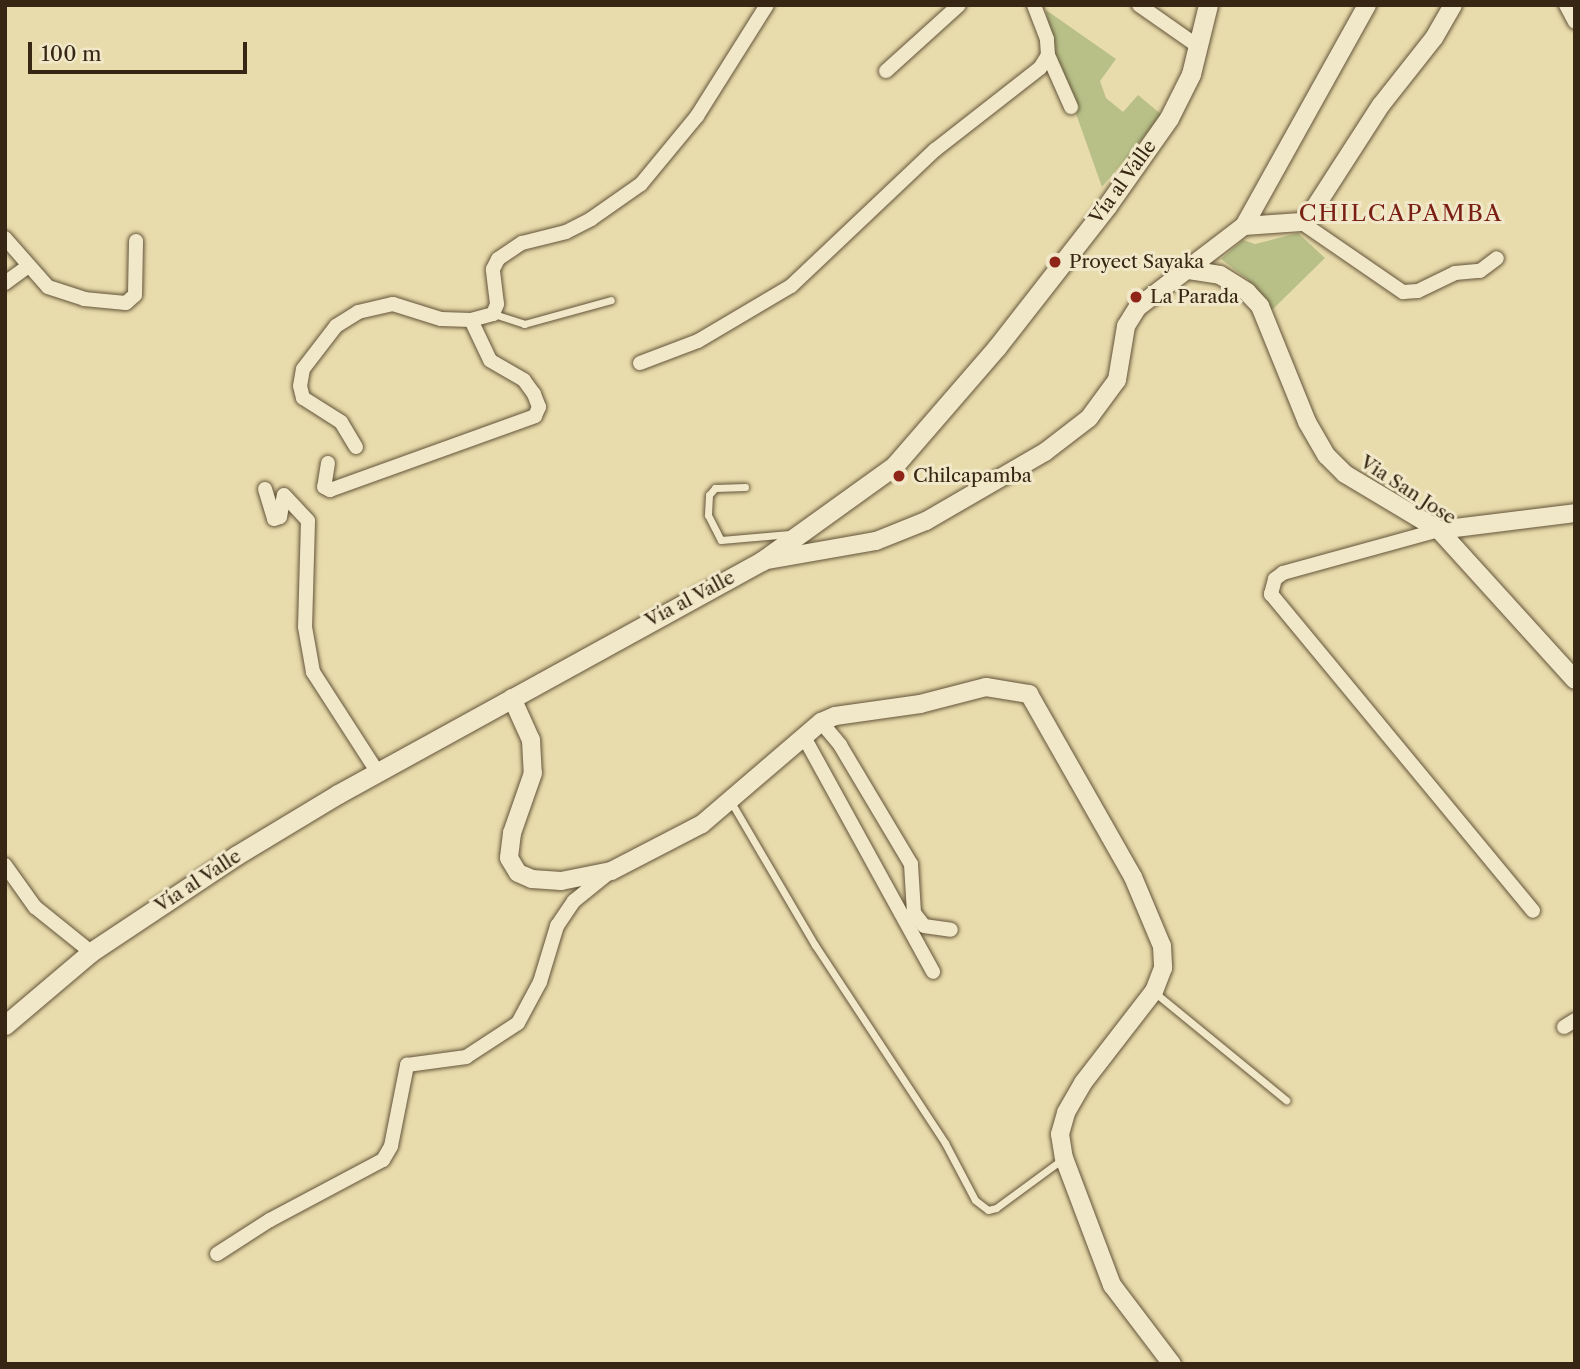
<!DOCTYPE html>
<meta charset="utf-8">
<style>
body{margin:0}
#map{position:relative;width:1580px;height:1369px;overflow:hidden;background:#e9dcac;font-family:"Libre Caslon Text",serif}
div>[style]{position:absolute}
.green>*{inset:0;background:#b8c088}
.roads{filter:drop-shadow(0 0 2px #635439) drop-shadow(0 0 2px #635439)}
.service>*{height:7px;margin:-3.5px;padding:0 3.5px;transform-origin:3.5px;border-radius:3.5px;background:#f1e8c9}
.minor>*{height:14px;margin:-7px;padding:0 7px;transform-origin:7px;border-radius:7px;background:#f1e8c9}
.tertiary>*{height:18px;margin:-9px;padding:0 9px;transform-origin:9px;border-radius:9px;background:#f1e8c9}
.secondary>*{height:19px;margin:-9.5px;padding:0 9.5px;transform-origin:9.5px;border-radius:9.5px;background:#f1e8c9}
.dots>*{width:19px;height:19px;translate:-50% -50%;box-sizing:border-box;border:4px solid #f1e8c9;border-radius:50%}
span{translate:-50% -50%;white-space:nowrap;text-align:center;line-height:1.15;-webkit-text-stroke:6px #f1e8c9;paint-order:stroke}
.street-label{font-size:19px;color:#362613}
.poi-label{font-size:19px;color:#362613}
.left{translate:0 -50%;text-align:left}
.quarter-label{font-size:23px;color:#7a1f14;letter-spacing:2px}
.frame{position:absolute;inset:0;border:7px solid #362613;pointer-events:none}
.scale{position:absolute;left:28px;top:42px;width:219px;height:32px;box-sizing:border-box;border:4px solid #362613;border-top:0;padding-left:9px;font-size:21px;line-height:24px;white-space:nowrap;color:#362613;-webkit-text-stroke:5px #f1e8c9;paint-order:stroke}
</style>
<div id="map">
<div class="green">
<i style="clip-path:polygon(1046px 10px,1116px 59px,1100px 81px,1106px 98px,1123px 112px,1138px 95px,1162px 115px,1102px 187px,1053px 49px)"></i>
<i style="clip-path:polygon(1298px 233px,1325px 258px,1272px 310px,1247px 279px,1221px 259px,1243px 240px,1255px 244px)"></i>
</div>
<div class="roads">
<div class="service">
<i style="left:494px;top:314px;width:32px;rotate:18deg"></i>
<i style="left:524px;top:324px;width:90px;rotate:-15.4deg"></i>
<i style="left:745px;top:487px;width:30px;rotate:178deg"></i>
<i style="left:715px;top:488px;width:9px;rotate:131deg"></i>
<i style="left:709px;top:495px;width:20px;rotate:93deg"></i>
<i style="left:708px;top:515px;width:28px;rotate:63deg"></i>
<i style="left:721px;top:540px;width:69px;rotate:-5deg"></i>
<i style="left:731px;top:802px;width:166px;rotate:59.6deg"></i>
<i style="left:815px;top:945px;width:237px;rotate:56.7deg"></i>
<i style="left:945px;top:1143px;width:64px;rotate:62.2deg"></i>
<i style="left:975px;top:1200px;width:16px;rotate:38deg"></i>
<i style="left:988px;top:1210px;width:8px;rotate:-14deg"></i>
<i style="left:996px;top:1208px;width:84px;rotate:-36.3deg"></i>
<i style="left:1154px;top:992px;width:171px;rotate:39.3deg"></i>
</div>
<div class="minor">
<i style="left:1139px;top:5px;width:73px;rotate:35deg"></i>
<i style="left:1566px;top:5px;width:19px;rotate:62deg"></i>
<i style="left:1048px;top:55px;width:57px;rotate:66.1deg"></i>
<i style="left:886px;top:71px;width:98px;rotate:-42.1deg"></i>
<i style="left:1301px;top:222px;width:124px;rotate:34.5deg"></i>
<i style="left:1403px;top:292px;width:15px;rotate:-4deg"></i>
<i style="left:1418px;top:291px;width:41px;rotate:-25.9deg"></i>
<i style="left:1455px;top:273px;width:25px;rotate:-5deg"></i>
<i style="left:1480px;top:271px;width:21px;rotate:-37deg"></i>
<i style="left:5px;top:238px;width:65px;rotate:48.7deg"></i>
<i style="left:48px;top:287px;width:38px;rotate:18deg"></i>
<i style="left:84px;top:299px;width:42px;rotate:5.4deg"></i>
<i style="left:126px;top:303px;width:12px;rotate:-42deg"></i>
<i style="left:135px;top:295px;width:54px;rotate:-88.9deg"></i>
<i style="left:5px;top:283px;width:27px;rotate:-36deg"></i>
<i style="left:640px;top:363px;width:62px;rotate:-20.8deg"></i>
<i style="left:698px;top:341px;width:108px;rotate:-30.6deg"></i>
<i style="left:791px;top:286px;width:198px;rotate:-43.4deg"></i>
<i style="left:935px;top:150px;width:133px;rotate:-38deg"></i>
<i style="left:1040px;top:68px;width:15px;rotate:-58deg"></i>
<i style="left:1048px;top:55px;width:16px;rotate:-94deg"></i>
<i style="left:1047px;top:39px;width:36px;rotate:-111deg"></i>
<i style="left:356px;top:447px;width:29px;rotate:-121deg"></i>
<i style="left:341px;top:422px;width:45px;rotate:-147.7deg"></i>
<i style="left:303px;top:398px;width:12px;rotate:-104deg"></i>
<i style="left:300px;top:386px;width:17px;rotate:-80deg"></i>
<i style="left:303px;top:369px;width:54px;rotate:-52.5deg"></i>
<i style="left:336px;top:326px;width:26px;rotate:-32deg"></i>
<i style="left:358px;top:312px;width:36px;rotate:-13deg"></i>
<i style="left:393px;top:304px;width:50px;rotate:17.4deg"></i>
<i style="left:441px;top:319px;width:30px;rotate:2deg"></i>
<i style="left:471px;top:320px;width:23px;rotate:-15deg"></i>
<i style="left:493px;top:314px;width:11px;rotate:-68deg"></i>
<i style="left:497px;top:304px;width:35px;rotate:-97deg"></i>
<i style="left:493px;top:269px;width:11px;rotate:-63deg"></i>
<i style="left:498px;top:259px;width:29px;rotate:-34deg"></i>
<i style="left:522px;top:243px;width:45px;rotate:-14deg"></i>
<i style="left:566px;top:232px;width:28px;rotate:-27deg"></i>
<i style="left:591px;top:219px;width:61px;rotate:-35deg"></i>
<i style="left:641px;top:184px;width:88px;rotate:-50.5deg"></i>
<i style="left:697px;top:116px;width:131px;rotate:-57.8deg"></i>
<i style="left:328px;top:463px;width:24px;rotate:99deg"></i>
<i style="left:324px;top:487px;width:7px;rotate:27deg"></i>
<i style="left:330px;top:490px;width:218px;rotate:-19.8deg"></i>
<i style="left:535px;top:416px;width:10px;rotate:-66deg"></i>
<i style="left:539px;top:407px;width:14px;rotate:-111deg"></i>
<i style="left:534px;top:394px;width:17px;rotate:-126deg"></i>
<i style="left:524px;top:380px;width:39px;rotate:-150deg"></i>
<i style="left:490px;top:360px;width:44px;rotate:-115.4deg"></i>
<i style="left:265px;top:489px;width:31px;rotate:73deg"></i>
<i style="left:274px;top:519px;width:6px;rotate:-18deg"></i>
<i style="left:280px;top:517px;width:22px;rotate:-80deg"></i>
<i style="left:284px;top:495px;width:35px;rotate:47deg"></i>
<i style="left:308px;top:521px;width:106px;rotate:91.6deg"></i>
<i style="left:305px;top:627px;width:46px;rotate:79.9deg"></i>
<i style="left:313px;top:672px;width:120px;rotate:57.2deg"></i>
<i style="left:1439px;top:530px;width:162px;rotate:164.6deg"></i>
<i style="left:1283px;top:573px;width:10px;rotate:143deg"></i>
<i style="left:1275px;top:579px;width:16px;rotate:105deg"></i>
<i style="left:1271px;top:594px;width:411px;rotate:50.4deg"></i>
<i style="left:821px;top:722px;width:30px;rotate:50deg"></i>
<i style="left:840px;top:745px;width:139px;rotate:59.2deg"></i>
<i style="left:911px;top:864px;width:49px;rotate:86.5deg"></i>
<i style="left:914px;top:913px;width:16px;rotate:52deg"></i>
<i style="left:924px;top:926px;width:27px;rotate:8deg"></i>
<i style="left:804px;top:737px;width:268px;rotate:61.2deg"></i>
<i style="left:5px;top:865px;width:52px;rotate:54.5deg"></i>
<i style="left:35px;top:907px;width:72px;rotate:38.8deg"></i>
<i style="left:1564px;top:1027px;width:13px;rotate:-32deg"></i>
<i style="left:217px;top:1254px;width:63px;rotate:-32.7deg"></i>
<i style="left:270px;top:1220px;width:128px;rotate:-28deg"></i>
<i style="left:383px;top:1160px;width:16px;rotate:-60deg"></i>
<i style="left:391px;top:1146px;width:83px;rotate:-78.8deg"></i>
<i style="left:407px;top:1065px;width:60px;rotate:-7.7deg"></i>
<i style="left:466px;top:1057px;width:62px;rotate:-33.2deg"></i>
<i style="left:518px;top:1023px;width:47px;rotate:-61.8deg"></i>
<i style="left:540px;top:982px;width:59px;rotate:-73.1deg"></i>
<i style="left:557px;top:926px;width:30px;rotate:-56deg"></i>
<i style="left:574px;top:901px;width:46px;rotate:-38.9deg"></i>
</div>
<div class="tertiary">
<i style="left:1244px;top:226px;width:57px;rotate:-4deg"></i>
<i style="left:1301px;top:222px;width:11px;rotate:-38deg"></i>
<i style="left:1310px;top:215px;width:131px;rotate:-57.2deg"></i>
<i style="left:1381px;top:105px;width:85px;rotate:-51.7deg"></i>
<i style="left:1434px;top:38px;width:38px;rotate:-60deg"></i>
<i style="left:1189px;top:270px;width:31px;rotate:9deg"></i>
<i style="left:1220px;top:275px;width:32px;rotate:32deg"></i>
<i style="left:1247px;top:292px;width:19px;rotate:47deg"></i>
<i style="left:1260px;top:306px;width:125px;rotate:67.9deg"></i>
<i style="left:1307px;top:422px;width:39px;rotate:60deg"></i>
<i style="left:1327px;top:456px;width:25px;rotate:45deg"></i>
<i style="left:1345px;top:474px;width:109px;rotate:30.8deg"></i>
<i style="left:1439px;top:530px;width:202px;rotate:47.8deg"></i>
<i style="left:1439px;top:530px;width:137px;rotate:-7.1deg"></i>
<i style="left:762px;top:561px;width:116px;rotate:-10deg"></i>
<i style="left:876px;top:541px;width:54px;rotate:-21.8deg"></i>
<i style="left:926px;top:521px;width:138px;rotate:-30.1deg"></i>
<i style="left:1045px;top:452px;width:56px;rotate:-37.7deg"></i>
<i style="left:1089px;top:418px;width:47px;rotate:-53.6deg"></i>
<i style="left:1117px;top:380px;width:55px;rotate:-80.5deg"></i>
<i style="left:1126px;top:326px;width:22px;rotate:-58deg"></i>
<i style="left:1138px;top:307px;width:133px;rotate:-37.4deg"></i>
<i style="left:1244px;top:226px;width:253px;rotate:-60.9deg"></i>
<i style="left:512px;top:698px;width:46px;rotate:65.7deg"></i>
<i style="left:531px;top:740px;width:33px;rotate:87deg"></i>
<i style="left:533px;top:773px;width:64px;rotate:109.3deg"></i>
<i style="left:512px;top:833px;width:25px;rotate:97deg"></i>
<i style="left:509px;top:858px;width:17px;rotate:59deg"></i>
<i style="left:518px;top:873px;width:15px;rotate:23deg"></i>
<i style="left:532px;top:879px;width:29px;rotate:4deg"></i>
<i style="left:561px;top:881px;width:51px;rotate:-11.3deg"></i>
<i style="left:611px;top:871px;width:102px;rotate:-27.3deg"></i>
<i style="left:702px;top:824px;width:157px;rotate:-40.6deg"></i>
<i style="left:821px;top:722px;width:15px;rotate:-23deg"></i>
<i style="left:835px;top:716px;width:86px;rotate:-8deg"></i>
<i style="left:920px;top:704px;width:68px;rotate:-14.4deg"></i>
<i style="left:986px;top:687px;width:44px;rotate:9.2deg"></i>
<i style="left:1029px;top:694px;width:210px;rotate:60.4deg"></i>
<i style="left:1133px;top:877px;width:75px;rotate:67.2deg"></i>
<i style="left:1162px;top:946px;width:22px;rotate:87deg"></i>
<i style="left:1163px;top:968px;width:25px;rotate:111deg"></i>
<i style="left:1154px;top:991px;width:116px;rotate:127.7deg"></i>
<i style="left:1083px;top:1083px;width:34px;rotate:120deg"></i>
<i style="left:1066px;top:1113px;width:22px;rotate:106deg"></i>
<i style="left:1060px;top:1134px;width:24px;rotate:81deg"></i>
<i style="left:1064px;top:1158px;width:136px;rotate:69.3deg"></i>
<i style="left:1112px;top:1285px;width:99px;rotate:52.8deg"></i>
</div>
<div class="secondary">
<i style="left:5px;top:1025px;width:113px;rotate:-40.3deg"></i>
<i style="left:91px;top:952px;width:175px;rotate:-33.6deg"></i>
<i style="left:237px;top:855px;width:118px;rotate:-31.1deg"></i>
<i style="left:338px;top:794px;width:484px;rotate:-28.8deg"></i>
<i style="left:762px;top:561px;width:163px;rotate:-35.7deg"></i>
<i style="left:894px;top:466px;width:157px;rotate:-49.1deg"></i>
<i style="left:997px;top:347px;width:179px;rotate:-52deg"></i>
<i style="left:1107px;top:206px;width:108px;rotate:-54.8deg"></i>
<i style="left:1169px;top:118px;width:49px;rotate:-63.4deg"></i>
<i style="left:1191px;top:74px;width:71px;rotate:-76.2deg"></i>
</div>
</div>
<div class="dots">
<i style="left:1055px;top:262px;background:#8f2418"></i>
<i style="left:1136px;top:297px;background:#8f2418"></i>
<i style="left:899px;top:476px;background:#8f2418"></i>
</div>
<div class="street-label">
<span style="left:1123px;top:182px;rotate:-54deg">Vía al Valle</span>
<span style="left:1408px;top:490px;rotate:33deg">Via San Jose</span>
<span style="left:690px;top:599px;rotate:-28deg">Vía al Valle</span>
<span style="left:198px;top:881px;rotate:-33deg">Vía al Valle</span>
</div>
<div class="poi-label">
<span class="left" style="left:1069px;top:262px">Proyect Sayaka</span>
<span class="left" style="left:1150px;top:297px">La Parada</span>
<span class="left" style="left:913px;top:476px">Chilcapamba</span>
</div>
<div class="quarter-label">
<span style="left:1401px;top:213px">CHILCAPAMBA</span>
</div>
<div class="frame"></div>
<div class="scale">100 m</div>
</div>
